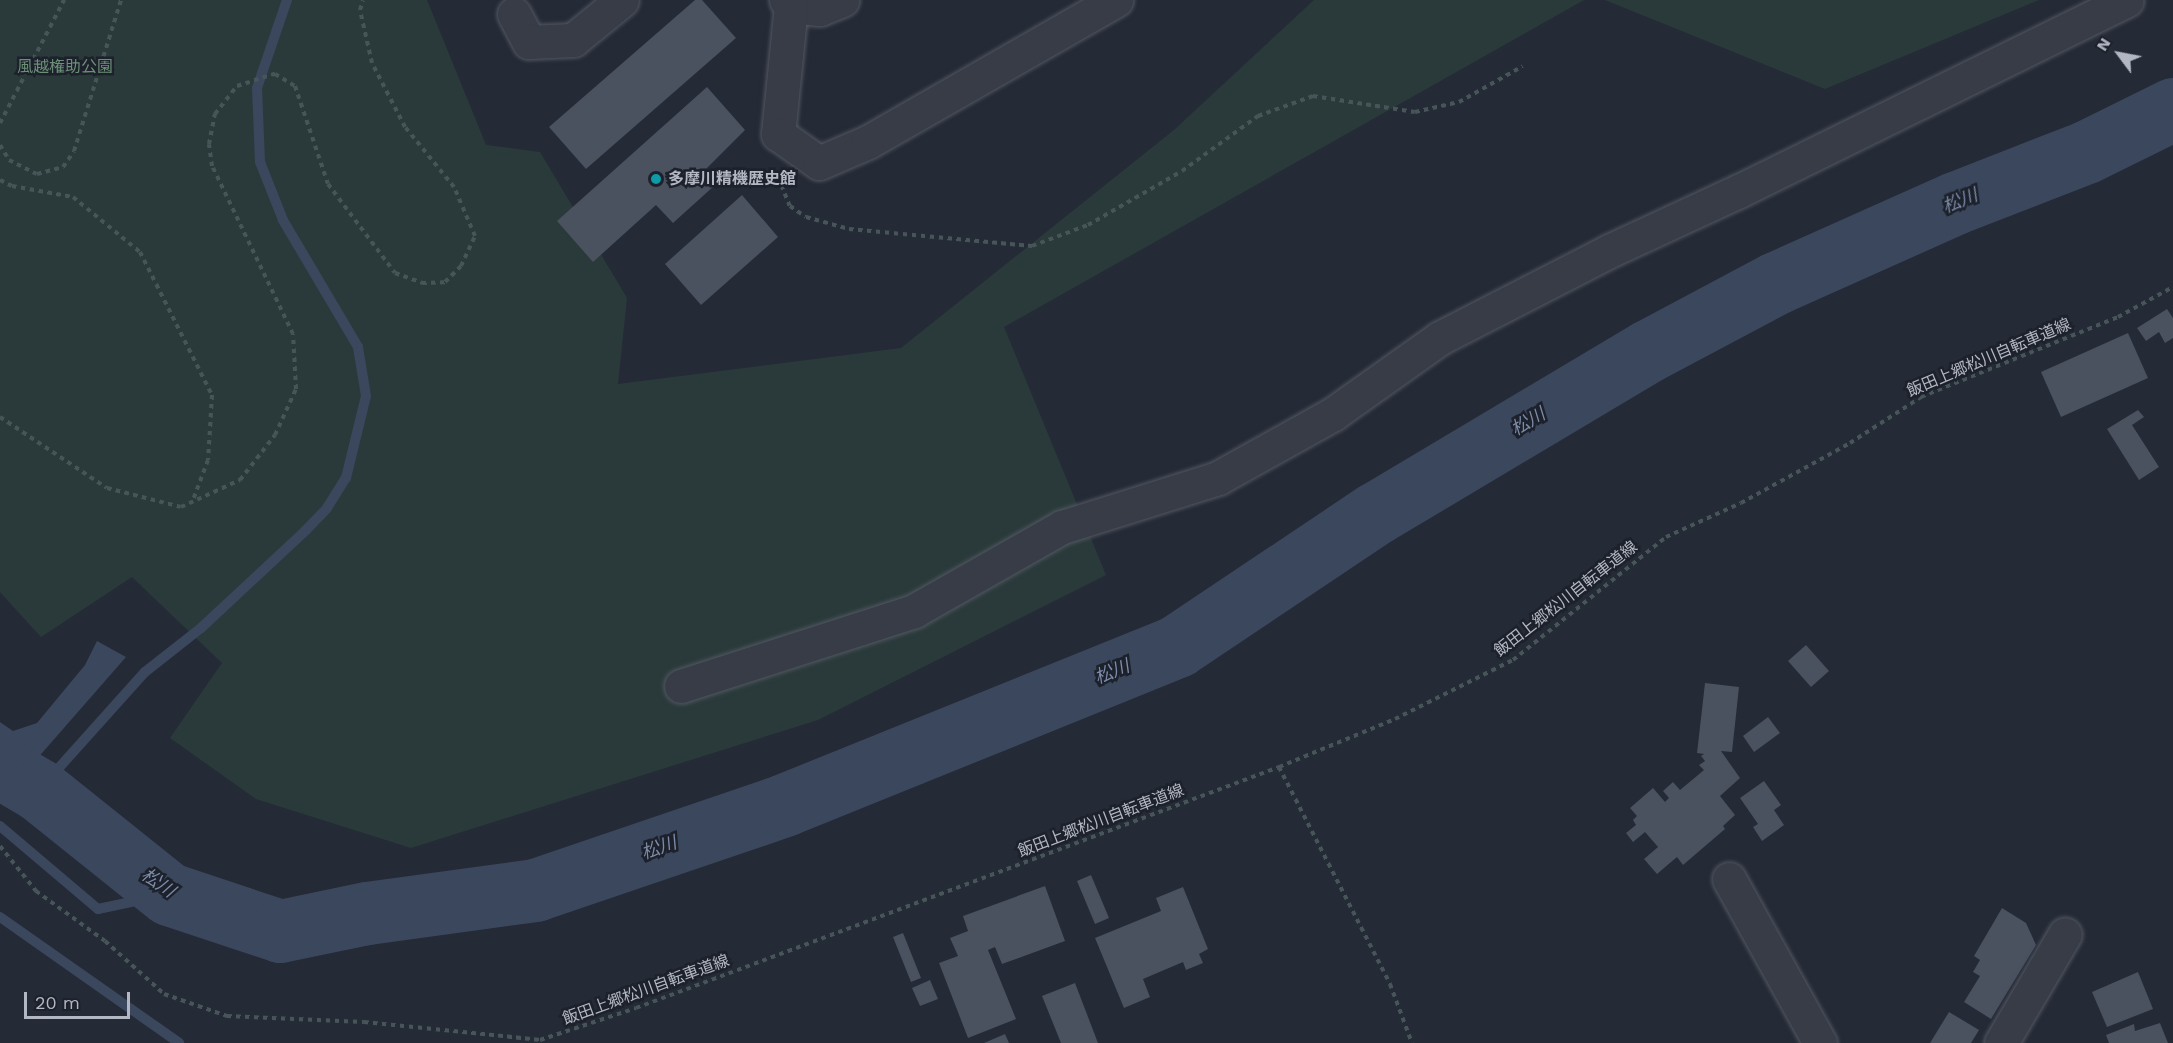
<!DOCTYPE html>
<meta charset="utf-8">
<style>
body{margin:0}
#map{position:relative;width:2173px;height:1043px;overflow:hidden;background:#242a36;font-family:"Work Sans","Noto Sans JP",sans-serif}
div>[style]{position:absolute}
.green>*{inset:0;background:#2a3a3b}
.water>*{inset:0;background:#3b475d}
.stream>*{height:10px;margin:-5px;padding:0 5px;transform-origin:5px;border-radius:5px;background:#3b475d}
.river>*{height:63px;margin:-31.5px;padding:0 31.5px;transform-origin:31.5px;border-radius:31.5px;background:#3b475d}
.building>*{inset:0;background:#4a515f}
.path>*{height:4px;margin-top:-2px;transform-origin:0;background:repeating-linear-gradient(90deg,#475558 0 4.5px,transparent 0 9px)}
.roads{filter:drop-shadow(0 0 2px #525761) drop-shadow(0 0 2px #525761)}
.minor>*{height:33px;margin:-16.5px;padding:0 16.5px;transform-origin:16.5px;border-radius:16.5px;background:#373c47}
.dots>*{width:16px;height:16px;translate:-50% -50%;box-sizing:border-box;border:3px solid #1c212b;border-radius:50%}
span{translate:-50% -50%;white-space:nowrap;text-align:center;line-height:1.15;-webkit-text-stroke:5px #1c212b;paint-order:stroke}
.park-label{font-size:16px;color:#6c9077}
.poi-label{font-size:16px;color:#b2b7c3;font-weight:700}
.left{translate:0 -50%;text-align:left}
.street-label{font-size:16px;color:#b2b7c3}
.water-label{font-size:18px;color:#7d8ca8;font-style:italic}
.north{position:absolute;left:2089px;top:24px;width:60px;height:60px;-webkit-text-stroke:4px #1c212b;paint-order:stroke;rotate:302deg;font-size:16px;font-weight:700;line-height:24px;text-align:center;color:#b2b7c3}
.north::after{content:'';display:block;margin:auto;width:21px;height:27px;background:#b2b7c3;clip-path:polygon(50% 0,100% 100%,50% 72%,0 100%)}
.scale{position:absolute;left:24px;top:992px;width:106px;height:27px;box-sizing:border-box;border:3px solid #b2b7c3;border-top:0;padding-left:8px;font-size:18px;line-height:21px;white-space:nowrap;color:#b2b7c3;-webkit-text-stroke:4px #1c212b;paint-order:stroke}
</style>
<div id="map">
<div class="green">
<i style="clip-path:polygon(0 0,427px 0,486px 145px,540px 152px,627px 298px,618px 384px,901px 348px,1174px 130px,1314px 0,1584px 0,1004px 327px,1106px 575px,818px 720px,411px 848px,256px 799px,170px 738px,222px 663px,132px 577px,41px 637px,0 592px)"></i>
<i style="clip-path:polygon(1605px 0,2039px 0,1825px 89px)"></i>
</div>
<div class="water">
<i style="clip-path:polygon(97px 641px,126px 657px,8px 792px,0 788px,0 722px,13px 731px,37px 723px,85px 665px)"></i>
</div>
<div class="stream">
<i style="left:39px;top:790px;width:159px;rotate:-48.1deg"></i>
<i style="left:145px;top:672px;width:71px;rotate:-38.2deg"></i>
<i style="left:201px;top:628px;width:144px;rotate:-43deg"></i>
<i style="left:306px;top:530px;width:30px;rotate:-46deg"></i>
<i style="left:327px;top:508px;width:36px;rotate:-58deg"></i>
<i style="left:346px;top:478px;width:84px;rotate:-76.3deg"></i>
<i style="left:366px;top:396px;width:50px;rotate:-99.3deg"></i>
<i style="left:358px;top:347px;width:147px;rotate:-120.6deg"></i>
<i style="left:283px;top:220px;width:62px;rotate:-111.6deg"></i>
<i style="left:260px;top:162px;width:74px;rotate:-92.3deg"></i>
<i style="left:257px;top:88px;width:93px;rotate:-71.2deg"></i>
<i style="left:0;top:826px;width:128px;rotate:40.3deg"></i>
<i style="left:98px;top:909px;width:73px;rotate:-11.9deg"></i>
<i style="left:0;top:917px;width:219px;rotate:35.1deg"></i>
</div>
<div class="river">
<i style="left:0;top:767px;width:45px;rotate:30.5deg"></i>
<i style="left:39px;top:790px;width:166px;rotate:38.7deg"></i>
<i style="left:169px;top:894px;width:117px;rotate:18.4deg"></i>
<i style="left:280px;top:931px;width:89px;rotate:-11.7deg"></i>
<i style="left:367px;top:913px;width:170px;rotate:-7.8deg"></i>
<i style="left:535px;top:890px;width:263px;rotate:-18.8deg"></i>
<i style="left:784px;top:805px;width:424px;rotate:-22deg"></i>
<i style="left:1177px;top:646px;width:239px;rotate:-33.8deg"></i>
<i style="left:1376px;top:513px;width:317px;rotate:-30.8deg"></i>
<i style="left:1648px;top:351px;width:145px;rotate:-28deg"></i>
<i style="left:1776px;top:283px;width:196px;rotate:-24.1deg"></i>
<i style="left:1955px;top:203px;width:141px;rotate:-21.3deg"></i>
<i style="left:2086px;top:152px;width:97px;rotate:-26.3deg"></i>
</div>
<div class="building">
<i style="clip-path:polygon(695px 0,702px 0,736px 38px,586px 169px,549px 127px)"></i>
<i style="clip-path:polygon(707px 87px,745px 130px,702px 173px,714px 186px,673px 223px,656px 205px,593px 262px,557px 221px)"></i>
<i style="clip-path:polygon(742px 195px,778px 237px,701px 305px,665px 264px)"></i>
<i style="clip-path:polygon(2167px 309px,2173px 318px,2173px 338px,2165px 343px,2159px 332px,2146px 341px,2137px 328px)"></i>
<i style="clip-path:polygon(2128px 333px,2148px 378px,2061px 417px,2041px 372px)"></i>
<i style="clip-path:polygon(2138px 410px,2144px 417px,2132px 425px,2159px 467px,2139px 480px,2107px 429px)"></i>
<i style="clip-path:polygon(1806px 645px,1829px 671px,1811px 687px,1788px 661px)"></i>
<i style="clip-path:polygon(1705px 683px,1739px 687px,1732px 752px,1721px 751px,1740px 778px,1720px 796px,1735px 815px,1723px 826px,1725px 829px,1683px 865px,1677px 857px,1657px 874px,1644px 859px,1658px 847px,1645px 832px,1633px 842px,1626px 833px,1636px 825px,1633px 820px,1637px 816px,1630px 808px,1653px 788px,1665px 802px,1669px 798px,1663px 791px,1673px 782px,1680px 790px,1704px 770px,1699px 765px,1705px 761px,1701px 756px,1704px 754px,1697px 753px)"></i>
<i style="clip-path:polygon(1768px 717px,1780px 733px,1754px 752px,1743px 736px)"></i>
<i style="clip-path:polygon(1764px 781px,1781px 805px,1774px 810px,1784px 825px,1762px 841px,1753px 827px,1758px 824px,1740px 798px)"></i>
<i style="clip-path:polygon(1091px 875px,1109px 918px,1095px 924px,1077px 881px)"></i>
<i style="clip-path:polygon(1045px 886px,1065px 941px,1002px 964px,995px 947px,988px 950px,1016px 1019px,968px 1038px,939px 963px,958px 956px,950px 938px,968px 931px,963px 916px)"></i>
<i style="clip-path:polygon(1183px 887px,1208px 949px,1199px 954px,1203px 963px,1186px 970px,1183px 962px,1143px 979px,1150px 997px,1124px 1008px,1095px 938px,1161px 911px,1156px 898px)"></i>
<i style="clip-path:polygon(2002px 908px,2026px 923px,2036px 945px,1991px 1019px,1964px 1002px,1980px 976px,1973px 972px,1980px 960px,1974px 956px)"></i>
<i style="clip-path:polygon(903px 933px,921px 978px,911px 982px,893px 937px)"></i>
<i style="clip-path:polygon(2138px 972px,2153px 1009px,2107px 1027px,2092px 992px)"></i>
<i style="clip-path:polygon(930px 980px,938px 999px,920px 1006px,912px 988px)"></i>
<i style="clip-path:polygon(1075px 983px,1098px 1043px,1061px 1043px,1042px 996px)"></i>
<i style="clip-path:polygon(1949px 1012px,1979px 1030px,1971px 1043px,1930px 1043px)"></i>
<i style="clip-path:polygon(2160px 1023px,2168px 1043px,2109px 1043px,2106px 1035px,2134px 1024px,2135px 1031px)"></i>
<i style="clip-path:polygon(1005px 1034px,1009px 1043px,984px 1043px)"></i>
</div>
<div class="path">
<i style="left:0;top:123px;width:139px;rotate:-62.5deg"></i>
<i style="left:0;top:145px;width:17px;rotate:59deg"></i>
<i style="left:9px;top:160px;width:31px;rotate:27deg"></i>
<i style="left:37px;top:174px;width:27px;rotate:-15deg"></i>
<i style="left:63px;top:167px;width:19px;rotate:-55deg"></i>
<i style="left:74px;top:151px;width:158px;rotate:-72.7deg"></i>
<i style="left:778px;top:177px;width:31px;rotate:68deg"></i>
<i style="left:790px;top:206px;width:19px;rotate:35deg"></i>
<i style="left:806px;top:217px;width:45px;rotate:15.6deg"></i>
<i style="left:849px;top:229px;width:184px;rotate:5.3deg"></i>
<i style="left:1032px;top:246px;width:60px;rotate:-20.6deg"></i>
<i style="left:1088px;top:225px;width:108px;rotate:-29.9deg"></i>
<i style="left:1182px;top:171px;width:94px;rotate:-35.9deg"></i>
<i style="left:1258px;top:116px;width:59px;rotate:-20deg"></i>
<i style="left:1313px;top:96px;width:103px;rotate:8.9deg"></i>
<i style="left:1415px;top:112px;width:45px;rotate:-12.8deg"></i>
<i style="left:1459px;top:102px;width:73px;rotate:-29.4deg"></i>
<i style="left:0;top:180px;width:13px;rotate:27deg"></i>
<i style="left:12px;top:186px;width:62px;rotate:10.2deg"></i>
<i style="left:73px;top:197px;width:87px;rotate:39.4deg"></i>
<i style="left:140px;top:252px;width:160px;rotate:63.3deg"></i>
<i style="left:212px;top:395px;width:65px;rotate:93.5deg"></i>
<i style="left:208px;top:460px;width:43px;rotate:110.6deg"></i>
<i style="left:0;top:417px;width:128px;rotate:33.6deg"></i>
<i style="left:107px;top:488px;width:76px;rotate:14.4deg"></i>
<i style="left:181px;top:507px;width:65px;rotate:-24.6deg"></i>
<i style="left:240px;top:480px;width:57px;rotate:-52.1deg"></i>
<i style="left:275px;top:435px;width:51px;rotate:-65.5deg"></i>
<i style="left:296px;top:389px;width:55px;rotate:-93.1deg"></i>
<i style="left:293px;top:334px;width:187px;rotate:-115.7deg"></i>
<i style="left:212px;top:166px;width:22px;rotate:-98deg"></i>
<i style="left:209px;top:144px;width:31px;rotate:-79deg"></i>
<i style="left:215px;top:114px;width:36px;rotate:-52deg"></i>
<i style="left:237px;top:86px;width:40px;rotate:-18deg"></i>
<i style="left:275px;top:74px;width:23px;rotate:31deg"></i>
<i style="left:295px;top:86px;width:103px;rotate:71.4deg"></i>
<i style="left:328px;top:184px;width:111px;rotate:53deg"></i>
<i style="left:395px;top:273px;width:29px;rotate:20deg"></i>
<i style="left:422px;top:283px;width:23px;rotate:-2deg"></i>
<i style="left:445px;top:282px;width:23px;rotate:-45deg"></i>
<i style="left:461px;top:266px;width:33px;rotate:-65deg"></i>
<i style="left:475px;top:236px;width:53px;rotate:-113.2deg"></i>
<i style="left:454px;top:187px;width:77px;rotate:-129.2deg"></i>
<i style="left:405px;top:127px;width:72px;rotate:-117.3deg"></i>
<i style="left:372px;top:63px;width:54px;rotate:-102.8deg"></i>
<i style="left:360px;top:10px;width:10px;rotate:-73deg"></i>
<i style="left:1279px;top:767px;width:244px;rotate:62.9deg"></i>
<i style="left:1390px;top:984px;width:63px;rotate:69.6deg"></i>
<i style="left:0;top:846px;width:58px;rotate:51.3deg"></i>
<i style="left:36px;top:891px;width:85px;rotate:35.9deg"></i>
<i style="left:105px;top:941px;width:79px;rotate:41.9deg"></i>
<i style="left:164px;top:994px;width:67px;rotate:19.2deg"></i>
<i style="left:227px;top:1016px;width:137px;rotate:2.5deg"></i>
<i style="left:364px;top:1022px;width:177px;rotate:5.8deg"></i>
<i style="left:540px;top:1040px;width:101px;rotate:-18.4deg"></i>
<i style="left:636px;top:1008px;width:687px;rotate:-20.55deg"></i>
<i style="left:1279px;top:767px;width:126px;rotate:-22.5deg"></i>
<i style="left:1395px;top:719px;width:132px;rotate:-26.6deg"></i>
<i style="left:1513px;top:660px;width:196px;rotate:-38.8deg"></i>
<i style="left:1666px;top:537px;width:82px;rotate:-24.4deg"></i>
<i style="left:1741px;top:503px;width:124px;rotate:-28.8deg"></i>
<i style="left:1850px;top:443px;width:85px;rotate:-32.9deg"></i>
<i style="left:1921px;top:397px;width:213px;rotate:-22.1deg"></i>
<i style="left:2118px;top:317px;width:63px;rotate:-28.6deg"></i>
</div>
<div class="roads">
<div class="minor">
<i style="left:786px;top:0;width:8px;rotate:50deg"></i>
<i style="left:791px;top:6px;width:29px;rotate:6deg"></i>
<i style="left:820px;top:9px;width:24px;rotate:-22deg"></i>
<i style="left:791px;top:6px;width:129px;rotate:95.8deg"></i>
<i style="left:778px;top:134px;width:50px;rotate:35.3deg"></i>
<i style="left:819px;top:163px;width:53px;rotate:-23.2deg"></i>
<i style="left:868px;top:142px;width:286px;rotate:-29.8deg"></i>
<i style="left:514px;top:14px;width:32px;rotate:62deg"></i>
<i style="left:529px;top:42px;width:44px;rotate:-2.6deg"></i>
<i style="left:573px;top:40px;width:63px;rotate:-39.2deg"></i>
<i style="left:681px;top:686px;width:245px;rotate:-17.8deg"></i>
<i style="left:914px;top:611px;width:170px;rotate:-29.6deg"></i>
<i style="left:1062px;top:527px;width:164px;rotate:-17.4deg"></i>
<i style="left:1218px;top:478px;width:132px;rotate:-29.1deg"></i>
<i style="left:1333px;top:414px;width:131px;rotate:-35.4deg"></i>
<i style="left:1440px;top:338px;width:190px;rotate:-27.2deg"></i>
<i style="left:1609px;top:251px;width:143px;rotate:-24.8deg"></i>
<i style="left:1739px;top:191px;width:432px;rotate:-26.2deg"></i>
<i style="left:1729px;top:879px;width:188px;rotate:61deg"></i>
<i style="left:2001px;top:1043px;width:126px;rotate:-59.6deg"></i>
</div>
</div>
<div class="dots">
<i style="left:656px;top:179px;background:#0f9aa8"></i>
</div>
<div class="park-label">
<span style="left:65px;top:67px">風越権助公園</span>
</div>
<div class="poi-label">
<span class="left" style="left:668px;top:179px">多摩川精機歴史館</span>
</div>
<div class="street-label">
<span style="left:1989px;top:358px;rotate:-23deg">飯田上郷松川自転車道線</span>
<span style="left:1566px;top:599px;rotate:-38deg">飯田上郷松川自転車道線</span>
<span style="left:1101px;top:821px;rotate:-21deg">飯田上郷松川自転車道線</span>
<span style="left:646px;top:990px;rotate:-20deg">飯田上郷松川自転車道線</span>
</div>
<div class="water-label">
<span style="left:1960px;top:201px;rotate:-22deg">松川</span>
<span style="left:1528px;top:422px;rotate:-31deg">松川</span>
<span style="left:1112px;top:672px;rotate:-22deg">松川</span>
<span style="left:659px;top:848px;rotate:-19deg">松川</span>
<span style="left:158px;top:883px;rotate:34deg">松川</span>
</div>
<div class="north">N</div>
<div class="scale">20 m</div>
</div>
